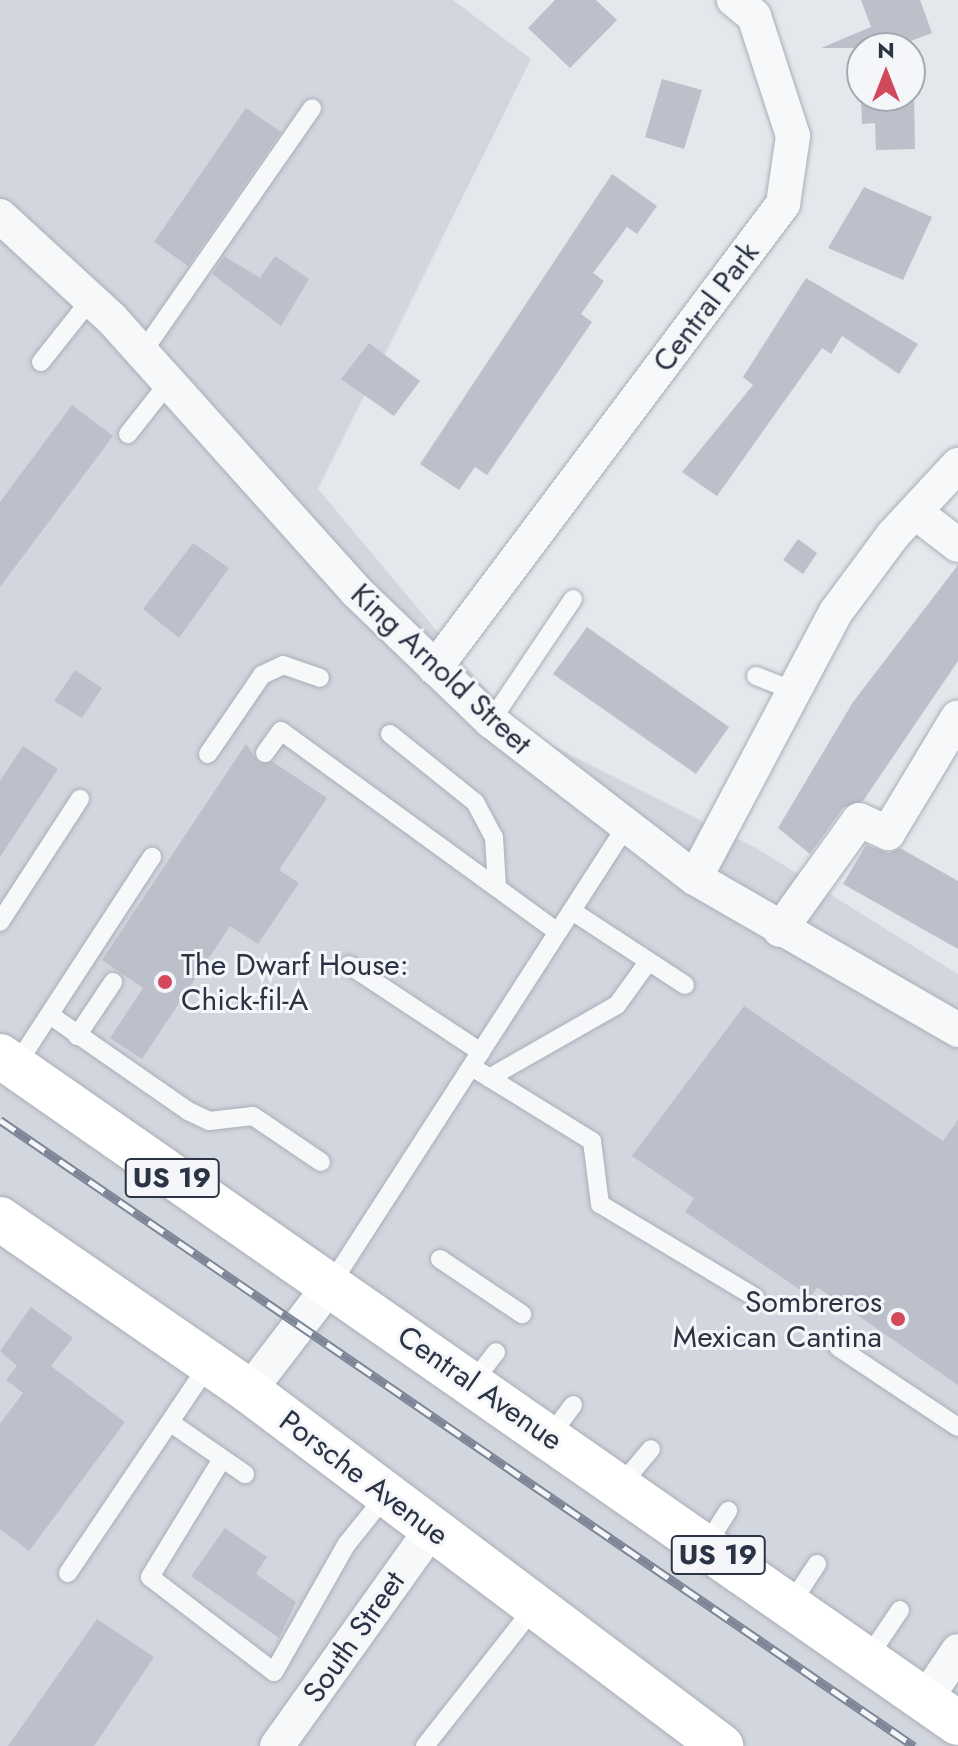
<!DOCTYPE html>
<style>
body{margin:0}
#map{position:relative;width:958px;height:1746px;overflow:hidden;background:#e4e7ec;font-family:Jost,sans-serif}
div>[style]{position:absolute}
.built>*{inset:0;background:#d2d6de}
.building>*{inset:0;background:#bbc0ca}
.roads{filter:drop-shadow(0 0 2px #a9aeb7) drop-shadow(0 0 2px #a9aeb7)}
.lane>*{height:18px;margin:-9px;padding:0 9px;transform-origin:9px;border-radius:9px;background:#f7f8fa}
.street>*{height:34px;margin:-17px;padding:0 17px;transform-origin:17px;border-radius:17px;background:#f7f8fa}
.secondary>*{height:44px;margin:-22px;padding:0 22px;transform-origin:22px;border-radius:22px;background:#fff}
.primary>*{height:44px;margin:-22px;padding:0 22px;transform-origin:22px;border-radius:22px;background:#fff}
.rail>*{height:9px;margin-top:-4.5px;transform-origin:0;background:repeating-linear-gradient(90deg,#f4f6f9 0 18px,#7d8696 0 36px);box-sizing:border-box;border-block:2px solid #7d8696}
.dots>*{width:22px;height:22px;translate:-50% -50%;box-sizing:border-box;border:4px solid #f4f6f9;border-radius:50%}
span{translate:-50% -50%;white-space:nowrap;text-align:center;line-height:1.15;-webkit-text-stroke:6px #f4f6f9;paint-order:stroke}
.shield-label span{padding:2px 6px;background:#f4f6f9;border:2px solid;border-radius:6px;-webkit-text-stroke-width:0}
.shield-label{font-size:28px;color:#2b3445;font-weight:700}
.street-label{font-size:30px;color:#2b3445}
.poi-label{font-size:30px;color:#2b3445}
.left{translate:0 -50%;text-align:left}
.right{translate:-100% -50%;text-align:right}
.north{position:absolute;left:846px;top:32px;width:80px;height:80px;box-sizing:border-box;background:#f4f6f9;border:2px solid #a4a8b1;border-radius:50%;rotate:0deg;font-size:22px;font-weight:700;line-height:32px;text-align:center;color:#2b3445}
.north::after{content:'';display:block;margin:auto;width:28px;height:36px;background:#d1495b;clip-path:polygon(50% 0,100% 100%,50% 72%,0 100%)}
</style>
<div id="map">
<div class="built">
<i style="clip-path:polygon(0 0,453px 0,531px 59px,318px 489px,519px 729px,758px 849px,958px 974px,958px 1746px,0 1746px)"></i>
</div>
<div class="building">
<i style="clip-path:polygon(555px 0,596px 0,617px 20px,570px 68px,528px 28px)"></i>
<i style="clip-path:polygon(861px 0,920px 0,932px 33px,892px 48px,821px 48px,871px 27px)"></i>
<i style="clip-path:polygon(662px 79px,702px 90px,684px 149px,645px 137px)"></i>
<i style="clip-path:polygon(861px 96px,914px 96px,915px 149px,876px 150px,875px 123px,862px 124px)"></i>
<i style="clip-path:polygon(246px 108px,281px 132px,188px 266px,154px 242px)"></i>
<i style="clip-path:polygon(612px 174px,657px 206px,637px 234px,627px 227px,593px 273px,604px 281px,581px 314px,592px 322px,487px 475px,475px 467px,459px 490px,420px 464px)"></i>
<i style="clip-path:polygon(864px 187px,932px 217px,903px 280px,828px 248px)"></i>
<i style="clip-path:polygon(224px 256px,260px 278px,275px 256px,309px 279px,281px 326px,212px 274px)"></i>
<i style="clip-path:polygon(806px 278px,918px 344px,899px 374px,842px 336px,831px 354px,822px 348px,717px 496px,682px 472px,753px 385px,743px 377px)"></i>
<i style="clip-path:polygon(369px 343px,420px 381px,394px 416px,341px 379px)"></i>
<i style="clip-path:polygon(72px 405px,113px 436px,0 587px,0 502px)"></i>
<i style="clip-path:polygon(798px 539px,817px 553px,803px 574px,783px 560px)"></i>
<i style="clip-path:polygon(193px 543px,229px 568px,179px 638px,143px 609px)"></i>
<i style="clip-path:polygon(958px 565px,958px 661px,863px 801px,843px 808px,810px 854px,778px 828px,853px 702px)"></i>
<i style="clip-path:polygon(587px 627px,729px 727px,696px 774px,553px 674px)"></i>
<i style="clip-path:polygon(75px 670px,102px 688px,82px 718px,54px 701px)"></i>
<i style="clip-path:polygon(246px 744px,259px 763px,273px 762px,327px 798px,279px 870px,299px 883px,258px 944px,230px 926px,142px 1059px,110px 1038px,143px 988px,102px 960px)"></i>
<i style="clip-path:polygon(23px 746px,58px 769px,0 857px,0 781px)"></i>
<i style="clip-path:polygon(866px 845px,889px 853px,900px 848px,958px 881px,958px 949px,843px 884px)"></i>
<i style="clip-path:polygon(744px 1006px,943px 1141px,958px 1120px,958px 1385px,817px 1287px,811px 1297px,685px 1212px,694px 1198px,632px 1156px)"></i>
<i style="clip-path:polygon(31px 1307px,73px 1338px,51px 1366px,125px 1422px,29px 1551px,0 1529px,0 1424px,23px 1393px,6px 1380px,17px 1366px,0 1351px)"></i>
<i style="clip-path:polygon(225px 1528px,267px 1557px,256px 1574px,296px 1602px,279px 1638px,191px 1576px)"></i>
<i style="clip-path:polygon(97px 1619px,154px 1657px,94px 1746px,8px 1746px)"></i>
</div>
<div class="roads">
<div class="lane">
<i style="left:142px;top:353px;width:298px;rotate:-55.2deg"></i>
<i style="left:41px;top:362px;width:80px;rotate:-51.6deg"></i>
<i style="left:128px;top:434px;width:66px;rotate:-51.7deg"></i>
<i style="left:756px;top:676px;width:41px;rotate:21.5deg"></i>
<i style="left:491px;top:721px;width:147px;rotate:-56.1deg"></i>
<i style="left:390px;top:734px;width:109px;rotate:38.7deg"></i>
<i style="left:475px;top:802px;width:40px;rotate:62deg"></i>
<i style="left:494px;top:837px;width:50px;rotate:86.6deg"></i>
<i style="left:265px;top:753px;width:27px;rotate:-54deg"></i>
<i style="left:281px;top:731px;width:342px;rotate:36deg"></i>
<i style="left:208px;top:754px;width:96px;rotate:-55.6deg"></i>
<i style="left:262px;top:675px;width:23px;rotate:-25deg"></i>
<i style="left:283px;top:665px;width:39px;rotate:19deg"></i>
<i style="left:572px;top:911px;width:135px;rotate:33.2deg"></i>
<i style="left:0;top:922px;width:147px;rotate:-57deg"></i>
<i style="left:349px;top:965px;width:158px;rotate:33.4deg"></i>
<i style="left:50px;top:1015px;width:168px;rotate:34.8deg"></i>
<i style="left:188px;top:1111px;width:23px;rotate:25deg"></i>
<i style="left:209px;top:1121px;width:44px;rotate:-6.5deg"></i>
<i style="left:253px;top:1116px;width:82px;rotate:34.1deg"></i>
<i style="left:77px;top:1036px;width:65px;rotate:-56.3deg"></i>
<i style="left:15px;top:1067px;width:251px;rotate:-56.9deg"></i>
<i style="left:472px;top:1067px;width:141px;rotate:31.7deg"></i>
<i style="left:592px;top:1141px;width:64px;rotate:82.8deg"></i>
<i style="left:600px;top:1204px;width:181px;rotate:31deg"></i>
<i style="left:489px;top:1078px;width:147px;rotate:-29.7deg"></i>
<i style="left:617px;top:1005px;width:53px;rotate:-54.2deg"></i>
<i style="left:440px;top:1259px;width:99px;rotate:33.9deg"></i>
<i style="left:331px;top:1284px;width:543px;rotate:-57.19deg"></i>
<i style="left:838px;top:1347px;width:144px;rotate:33.7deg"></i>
<i style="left:472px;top:1383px;width:39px;rotate:-52deg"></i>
<i style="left:171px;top:1423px;width:90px;rotate:34.6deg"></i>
<i style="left:549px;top:1437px;width:40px;rotate:-53deg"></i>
<i style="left:222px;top:1459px;width:138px;rotate:121.4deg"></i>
<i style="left:150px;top:1577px;width:156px;rotate:37.5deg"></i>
<i style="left:274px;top:1672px;width:146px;rotate:-60.4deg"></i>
<i style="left:346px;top:1545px;width:64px;rotate:-51.3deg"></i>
<i style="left:620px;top:1486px;width:48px;rotate:-50deg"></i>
<i style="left:705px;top:1547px;width:43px;rotate:-57.4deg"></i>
<i style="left:68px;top:1573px;width:252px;rotate:-56deg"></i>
<i style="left:790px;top:1605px;width:49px;rotate:-56.6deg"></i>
<i style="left:867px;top:1659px;width:59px;rotate:-56deg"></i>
<i style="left:425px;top:1746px;width:178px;rotate:-51.8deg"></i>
</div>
<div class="street">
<i style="left:0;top:216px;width:152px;rotate:42.6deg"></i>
<i style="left:112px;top:319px;width:367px;rotate:48.1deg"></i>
<i style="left:357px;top:592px;width:186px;rotate:43.9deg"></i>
<i style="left:491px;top:721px;width:257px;rotate:37.6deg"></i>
<i style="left:695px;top:878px;width:304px;rotate:30deg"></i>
<i style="left:915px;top:512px;width:54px;rotate:37.5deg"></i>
<i style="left:435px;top:668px;width:580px;rotate:-53.13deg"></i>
<i style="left:783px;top:204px;width:69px;rotate:-81.6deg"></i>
<i style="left:793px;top:136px;width:126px;rotate:-108deg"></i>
<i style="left:754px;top:16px;width:26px;rotate:-141deg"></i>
<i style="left:695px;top:878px;width:301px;rotate:-62.1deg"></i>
<i style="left:836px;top:612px;width:96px;rotate:-53.5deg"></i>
<i style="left:893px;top:535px;width:96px;rotate:-47.1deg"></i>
<i style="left:780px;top:930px;width:135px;rotate:-54.3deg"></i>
<i style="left:859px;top:820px;width:32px;rotate:24deg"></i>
<i style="left:888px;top:833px;width:135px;rotate:-58.9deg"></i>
<i style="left:249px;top:1391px;width:135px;rotate:-52.5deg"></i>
<i style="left:925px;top:1700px;width:59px;rotate:-56deg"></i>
<i style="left:277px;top:1746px;width:267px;rotate:-54.5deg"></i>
</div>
<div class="secondary">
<i style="left:0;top:1219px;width:303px;rotate:34.6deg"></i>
<i style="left:249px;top:1391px;width:591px;rotate:36.95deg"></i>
</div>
<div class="primary">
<i style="left:0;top:1056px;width:1167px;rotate:34.85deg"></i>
</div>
</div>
<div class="rail">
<i style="left:0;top:1120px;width:1108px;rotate:34.41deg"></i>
</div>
<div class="dots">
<i style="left:165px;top:982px;background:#d1495b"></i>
<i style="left:898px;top:1319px;background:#d1495b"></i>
</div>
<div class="shield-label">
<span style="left:172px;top:1178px">US 19</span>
<span style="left:718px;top:1555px">US 19</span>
</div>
<div class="street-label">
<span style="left:706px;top:307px;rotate:-53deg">Central Park</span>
<span style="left:441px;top:669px;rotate:43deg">King Arnold Street</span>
<span style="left:480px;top:1388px;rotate:35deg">Central Avenue</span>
<span style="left:364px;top:1478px;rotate:37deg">Porsche Avenue</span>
<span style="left:354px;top:1637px;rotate:-55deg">South Street</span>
</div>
<div class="poi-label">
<span class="left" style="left:181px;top:982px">The Dwarf House:<br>Chick-fil-A</span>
<span class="right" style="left:882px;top:1319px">Sombreros<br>Mexican Cantina</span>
</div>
<div class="north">N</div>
</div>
